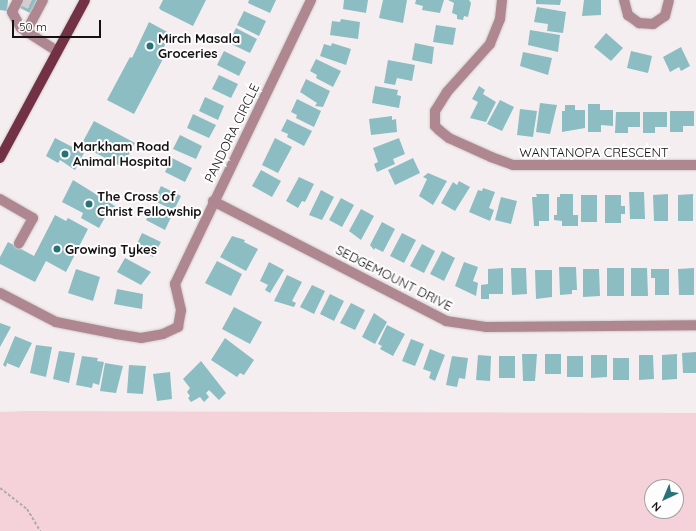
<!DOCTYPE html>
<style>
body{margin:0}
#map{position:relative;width:696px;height:531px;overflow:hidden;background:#f5eef0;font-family:Quicksand,sans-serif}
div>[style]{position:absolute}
.green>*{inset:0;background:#f5d2da}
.building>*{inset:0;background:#8cbdc2}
.minor-tunnel>*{height:10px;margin-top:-5px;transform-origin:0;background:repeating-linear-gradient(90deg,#d3cdcf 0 10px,transparent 0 15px)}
.path>*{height:2px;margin-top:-1px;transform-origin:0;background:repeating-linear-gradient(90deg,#b0abac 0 3px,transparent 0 5px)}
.roads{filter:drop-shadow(0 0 1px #d1cbcc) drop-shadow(0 0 1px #d1cbcc)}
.minor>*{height:10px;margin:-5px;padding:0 5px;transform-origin:5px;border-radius:5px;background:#af8791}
.major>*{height:10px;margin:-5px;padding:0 5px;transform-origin:5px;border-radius:5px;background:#723145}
.dots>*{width:11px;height:11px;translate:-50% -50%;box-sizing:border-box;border:2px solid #fefdfd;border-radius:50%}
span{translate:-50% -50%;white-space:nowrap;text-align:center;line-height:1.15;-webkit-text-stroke:4px #fefdfd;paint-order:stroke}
.poi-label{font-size:13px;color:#141112;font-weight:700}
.left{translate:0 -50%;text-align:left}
.street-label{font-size:13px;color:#141112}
.north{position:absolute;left:644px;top:479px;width:40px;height:40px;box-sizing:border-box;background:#fefdfd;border:1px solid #a09f9f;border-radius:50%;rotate:224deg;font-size:11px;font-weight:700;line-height:16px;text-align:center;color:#141112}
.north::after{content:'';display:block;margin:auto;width:14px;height:18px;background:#29727a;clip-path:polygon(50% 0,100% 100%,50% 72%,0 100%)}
.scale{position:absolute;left:12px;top:20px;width:89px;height:18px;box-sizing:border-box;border:2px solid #141112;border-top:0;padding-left:5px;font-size:12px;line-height:14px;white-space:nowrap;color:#141112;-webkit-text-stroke:3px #fefdfd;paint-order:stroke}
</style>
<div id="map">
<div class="green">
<i style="clip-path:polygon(evenodd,25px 411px,696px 413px,696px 531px,0 531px,0 412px,25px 411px,652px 487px,676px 487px,676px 511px,652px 511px,652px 487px)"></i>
</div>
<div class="building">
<i style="clip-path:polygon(0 0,8px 0,7px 11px,0 10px)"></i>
<i style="clip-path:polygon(22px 0,37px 0,30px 13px,18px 7px)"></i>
<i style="clip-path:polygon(163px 0,206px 0,193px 26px,161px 10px,159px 8px)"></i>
<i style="clip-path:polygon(249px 0,276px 0,270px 13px,248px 3px)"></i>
<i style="clip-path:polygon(344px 0,368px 0,366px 13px,343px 9px)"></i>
<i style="clip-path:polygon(383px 0,407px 0,403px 23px,379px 18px)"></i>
<i style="clip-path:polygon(416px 0,444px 0,440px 13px,422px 10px,423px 6px,415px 4px)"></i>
<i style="clip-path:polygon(448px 0,469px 0,471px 3px,468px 17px,464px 16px,463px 20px,457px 19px,457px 15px,452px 13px,454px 3px)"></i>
<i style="clip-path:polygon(536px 0,561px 0,560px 5px,536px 4px)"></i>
<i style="clip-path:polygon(584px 0,601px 0,601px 15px,582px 16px)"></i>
<i style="clip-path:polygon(537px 7px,566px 12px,563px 33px,547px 31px,548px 24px,534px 22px)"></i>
<i style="clip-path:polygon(244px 11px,266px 21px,259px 36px,237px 25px)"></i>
<i style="clip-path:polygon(341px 19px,360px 22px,358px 39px,330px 35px,332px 21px,340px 22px)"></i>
<i style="clip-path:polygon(149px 22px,171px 34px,160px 54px,164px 57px,134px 114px,107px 100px,130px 57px,132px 58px)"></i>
<i style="clip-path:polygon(436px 25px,456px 28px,453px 45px,433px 42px)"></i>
<i style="clip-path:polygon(236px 28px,257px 39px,250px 53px,229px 43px)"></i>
<i style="clip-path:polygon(530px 30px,560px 35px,558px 52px,528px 45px)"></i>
<i style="clip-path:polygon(606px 33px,623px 48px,611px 61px,594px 47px)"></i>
<i style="clip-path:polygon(332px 43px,351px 49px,346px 65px,320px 56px,324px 44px,331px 46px)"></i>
<i style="clip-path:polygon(415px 43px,434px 47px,432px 64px,412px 60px)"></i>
<i style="clip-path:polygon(681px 47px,690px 66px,681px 71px,679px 67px,670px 72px,663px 57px)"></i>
<i style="clip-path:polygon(224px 51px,246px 62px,239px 76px,217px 65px)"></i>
<i style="clip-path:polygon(631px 51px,652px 56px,648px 73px,627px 68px)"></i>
<i style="clip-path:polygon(523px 52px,552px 58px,548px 75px,520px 66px)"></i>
<i style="clip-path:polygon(316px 59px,341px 71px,333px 87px,316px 78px,317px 75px,310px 71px)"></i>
<i style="clip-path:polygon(388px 60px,415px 65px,412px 81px,397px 78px,395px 85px,384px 83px)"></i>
<i style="clip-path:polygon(219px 75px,238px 84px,231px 98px,212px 89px)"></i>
<i style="clip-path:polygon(306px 79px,330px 91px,323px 107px,315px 106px,317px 103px,300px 92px)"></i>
<i style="clip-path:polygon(375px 86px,398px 90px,397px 95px,401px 96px,399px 108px,372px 103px)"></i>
<i style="clip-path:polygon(479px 86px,485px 90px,483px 94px,496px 102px,486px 122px,470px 118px,478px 102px,472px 99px)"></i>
<i style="clip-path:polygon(205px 97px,224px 106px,218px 120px,199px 111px)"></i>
<i style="clip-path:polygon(297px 99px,321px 111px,314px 127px,296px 118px,297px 115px,291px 112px)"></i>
<i style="clip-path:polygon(500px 100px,514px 107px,502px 131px,487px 124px)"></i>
<i style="clip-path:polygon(540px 103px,557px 105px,550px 134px,536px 132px)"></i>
<i style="clip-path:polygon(588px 104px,600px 104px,600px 110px,613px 110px,613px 126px,601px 125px,601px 132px,588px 132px)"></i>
<i style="clip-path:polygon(565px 105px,575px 105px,575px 110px,585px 110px,585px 128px,562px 132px,562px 111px,565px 111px)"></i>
<i style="clip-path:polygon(520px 109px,537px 111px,533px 137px,517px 135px)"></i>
<i style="clip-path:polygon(670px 111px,694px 111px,694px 126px,683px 126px,683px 132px,670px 132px)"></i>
<i style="clip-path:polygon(616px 112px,640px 112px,640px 127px,628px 127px,628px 133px,615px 133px)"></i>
<i style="clip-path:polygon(643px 112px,667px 112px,667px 127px,655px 127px,655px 133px,643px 133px)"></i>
<i style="clip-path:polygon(193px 114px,216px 125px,209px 138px,187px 128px)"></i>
<i style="clip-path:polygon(392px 116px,392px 120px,396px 119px,397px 132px,371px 135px,369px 119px)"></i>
<i style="clip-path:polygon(287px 119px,312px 131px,304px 146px,287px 137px,288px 134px,281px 131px)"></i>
<i style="clip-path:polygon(94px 121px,135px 143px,122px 167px,81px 145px)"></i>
<i style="clip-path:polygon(180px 135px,202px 146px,196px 159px,173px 149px)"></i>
<i style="clip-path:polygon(55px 138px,84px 153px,75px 170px,60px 160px,58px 163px,46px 156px)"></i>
<i style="clip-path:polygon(275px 138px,292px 147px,278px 173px,262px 165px)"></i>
<i style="clip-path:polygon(399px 138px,405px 154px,393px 159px,395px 164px,377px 172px,374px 164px,378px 162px,373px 148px)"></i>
<i style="clip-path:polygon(172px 158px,192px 168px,185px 182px,165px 172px)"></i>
<i style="clip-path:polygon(413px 158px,420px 173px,395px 185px,388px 170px)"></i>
<i style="clip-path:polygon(261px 170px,281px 181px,272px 197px,252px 186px)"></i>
<i style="clip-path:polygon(428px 173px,447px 181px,433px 205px,419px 196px,427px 179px,423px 177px)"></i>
<i style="clip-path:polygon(299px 177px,314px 184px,305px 202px,302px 201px,298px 208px,286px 201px)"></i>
<i style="clip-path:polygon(73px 180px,115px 206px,111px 213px,108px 212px,99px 228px,81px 218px,83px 213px,62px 202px)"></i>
<i style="clip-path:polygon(459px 181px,470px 187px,455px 211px,441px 203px,453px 182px,457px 185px)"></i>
<i style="clip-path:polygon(161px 186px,181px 196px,174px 210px,154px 201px)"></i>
<i style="clip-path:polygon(483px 188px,495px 192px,489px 208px,494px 210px,490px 221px,469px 212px,478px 190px,482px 191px)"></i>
<i style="clip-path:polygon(321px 190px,334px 197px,322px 220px,309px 215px)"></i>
<i style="clip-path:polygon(629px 192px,644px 192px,645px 219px,630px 219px)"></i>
<i style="clip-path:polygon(536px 194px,549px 194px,549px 221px,539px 221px,539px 226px,534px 226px,532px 197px,537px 197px)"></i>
<i style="clip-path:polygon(560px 194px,573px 194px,573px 215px,578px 215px,578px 226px,562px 226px,562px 221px,554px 220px,554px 215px,557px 215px,557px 197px,560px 197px)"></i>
<i style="clip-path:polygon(668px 194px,668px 221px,654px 221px,653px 195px)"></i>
<i style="clip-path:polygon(693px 194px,693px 221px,678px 221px,678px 195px)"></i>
<i style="clip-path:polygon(581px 195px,597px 195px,597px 222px,581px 222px)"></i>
<i style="clip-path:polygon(605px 195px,621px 195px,621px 206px,625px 206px,625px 214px,621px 214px,621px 223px,605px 223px)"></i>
<i style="clip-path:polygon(501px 197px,517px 201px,511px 224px,495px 220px)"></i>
<i style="clip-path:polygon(341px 198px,354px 205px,342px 227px,329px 220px)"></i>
<i style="clip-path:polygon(153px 206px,172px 215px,165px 230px,146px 220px)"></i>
<i style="clip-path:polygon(361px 209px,374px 216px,361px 240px,349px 231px)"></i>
<i style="clip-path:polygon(55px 215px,66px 221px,68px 218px,88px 229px,66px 272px,46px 261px,35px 282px,0 264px,0 257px,8px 242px,34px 256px)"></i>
<i style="clip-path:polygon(382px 222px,395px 229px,383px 252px,375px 248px,374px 250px,370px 245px)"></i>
<i style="clip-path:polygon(142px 233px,161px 242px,153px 257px,135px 248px)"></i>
<i style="clip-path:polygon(402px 233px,416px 240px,404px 263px,390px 256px)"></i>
<i style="clip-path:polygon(232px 236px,245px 240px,244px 242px,258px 249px,246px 271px,220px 257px)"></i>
<i style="clip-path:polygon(422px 244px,435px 251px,424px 273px,410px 266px)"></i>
<i style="clip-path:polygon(442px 251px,455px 258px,444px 281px,430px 274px)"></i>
<i style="clip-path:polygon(125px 258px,151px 272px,141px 285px,117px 272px)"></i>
<i style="clip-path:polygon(217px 261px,242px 274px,231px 296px,205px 283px)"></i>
<i style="clip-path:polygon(269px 262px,284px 270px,270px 293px,265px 290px,268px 285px,260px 281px)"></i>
<i style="clip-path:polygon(464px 262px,478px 267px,473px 281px,478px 283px,476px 296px,455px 286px)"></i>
<i style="clip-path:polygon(559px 267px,576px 267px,577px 290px,572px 290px,572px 294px,560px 295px)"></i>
<i style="clip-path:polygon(503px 268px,503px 294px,489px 294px,489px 299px,481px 299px,481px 285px,488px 284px,488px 269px)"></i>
<i style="clip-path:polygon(511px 268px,526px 268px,527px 294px,512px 295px)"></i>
<i style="clip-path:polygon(607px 268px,624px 268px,624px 296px,607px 296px)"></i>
<i style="clip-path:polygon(631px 268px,647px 268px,648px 296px,631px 296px)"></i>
<i style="clip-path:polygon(694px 268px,694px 295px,679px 295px,678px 269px)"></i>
<i style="clip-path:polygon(76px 269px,100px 277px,93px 301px,68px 293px)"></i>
<i style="clip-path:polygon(583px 269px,599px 269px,600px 296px,583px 297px)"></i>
<i style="clip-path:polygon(651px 269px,669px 269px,669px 295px,655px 295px,655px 278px,651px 278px)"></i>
<i style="clip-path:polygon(535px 270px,552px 270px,552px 297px,536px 299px)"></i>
<i style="clip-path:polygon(287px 275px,302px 282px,292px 301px,296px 303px,294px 307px,274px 301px)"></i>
<i style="clip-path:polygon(312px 285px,325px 291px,314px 314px,300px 307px)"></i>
<i style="clip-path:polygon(117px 289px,143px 294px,142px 309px,114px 304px)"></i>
<i style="clip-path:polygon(330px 294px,344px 301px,334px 321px,320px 314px)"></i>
<i style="clip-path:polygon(351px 303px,365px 310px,355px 330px,340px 323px)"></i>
<i style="clip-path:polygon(234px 307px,262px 322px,250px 344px,222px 329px)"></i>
<i style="clip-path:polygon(374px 313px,387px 322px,375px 344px,362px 337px)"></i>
<i style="clip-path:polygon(0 323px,11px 327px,0 347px)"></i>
<i style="clip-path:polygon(387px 325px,405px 334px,393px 356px,380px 349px,382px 346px,378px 344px)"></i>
<i style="clip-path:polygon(15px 336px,32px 343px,19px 368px,7px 363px,6px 367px,3px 365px)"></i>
<i style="clip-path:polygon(225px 338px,254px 360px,244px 375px,240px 373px,237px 377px,211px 360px)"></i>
<i style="clip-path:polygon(411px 339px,424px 344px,415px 366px,402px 361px)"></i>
<i style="clip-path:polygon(36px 345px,52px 347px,46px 377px,30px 373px)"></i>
<i style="clip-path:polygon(430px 349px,445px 355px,435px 381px,429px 378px,431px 372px,423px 369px)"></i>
<i style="clip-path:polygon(59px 351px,75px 353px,69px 383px,53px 379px)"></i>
<i style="clip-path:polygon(696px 352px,696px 373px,683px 373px,682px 353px)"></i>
<i style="clip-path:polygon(522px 354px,537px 354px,535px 381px,523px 381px)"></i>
<i style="clip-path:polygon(545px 354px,561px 354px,561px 374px,545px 374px)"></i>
<i style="clip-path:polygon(677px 354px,677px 379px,662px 380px,662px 355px)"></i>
<i style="clip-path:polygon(478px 355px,491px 356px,490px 381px,476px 380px)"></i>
<i style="clip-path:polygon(591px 355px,607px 355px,607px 377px,591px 378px)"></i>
<i style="clip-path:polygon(639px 355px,653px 355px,654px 379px,639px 380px)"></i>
<i style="clip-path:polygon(82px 356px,98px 358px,97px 361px,104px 362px,99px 385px,93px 383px,92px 388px,76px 385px)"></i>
<i style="clip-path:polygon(452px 356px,468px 358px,465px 379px,459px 378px,457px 387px,446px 385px)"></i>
<i style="clip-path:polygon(499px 356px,515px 356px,515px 378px,499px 378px)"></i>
<i style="clip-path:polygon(567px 356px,583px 356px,583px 377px,567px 377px)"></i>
<i style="clip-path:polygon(613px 358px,629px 358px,629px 380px,613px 380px)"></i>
<i style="clip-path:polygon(201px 361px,226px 393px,219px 400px,209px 390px,206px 393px,209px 397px,204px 402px,200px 397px,191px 402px,188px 398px,190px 396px,187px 392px,190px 388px,183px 379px)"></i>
<i style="clip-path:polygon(105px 363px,123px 366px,116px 393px,100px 391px)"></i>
<i style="clip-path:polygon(129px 365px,146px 366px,143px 394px,127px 393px)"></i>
<i style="clip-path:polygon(170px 372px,172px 399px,157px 401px,153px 374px)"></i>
</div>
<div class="minor-tunnel">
<i style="left:21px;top:0;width:14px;rotate:25deg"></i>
</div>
<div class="path">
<i style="left:0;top:488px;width:34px;rotate:38deg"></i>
<i style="left:27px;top:509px;width:26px;rotate:59deg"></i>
</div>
<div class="roads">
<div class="minor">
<i style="left:18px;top:0;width:13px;rotate:117deg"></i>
<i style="left:12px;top:12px;width:18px;rotate:61deg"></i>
<i style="left:21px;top:28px;width:43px;rotate:32.6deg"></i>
<i style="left:502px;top:0;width:19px;rotate:96deg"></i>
<i style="left:500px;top:19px;width:27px;rotate:112deg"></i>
<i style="left:490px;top:44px;width:64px;rotate:131.9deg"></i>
<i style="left:447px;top:92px;width:22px;rotate:122deg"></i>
<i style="left:435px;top:111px;width:15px;rotate:90deg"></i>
<i style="left:435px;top:126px;width:6px;rotate:45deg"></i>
<i style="left:439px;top:130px;width:13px;rotate:39deg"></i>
<i style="left:449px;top:138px;width:46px;rotate:24.3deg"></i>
<i style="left:491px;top:157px;width:23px;rotate:20deg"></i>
<i style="left:513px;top:165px;width:183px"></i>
<i style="left:624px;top:0;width:16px;rotate:75deg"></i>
<i style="left:628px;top:15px;width:14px;rotate:36deg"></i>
<i style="left:639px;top:23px;width:14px;rotate:4deg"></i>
<i style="left:653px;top:24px;width:14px;rotate:-34deg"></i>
<i style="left:665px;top:16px;width:16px;rotate:-76deg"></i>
<i style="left:26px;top:32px;width:36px;rotate:-62deg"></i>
<i style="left:0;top:199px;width:38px;rotate:30deg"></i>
<i style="left:33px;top:218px;width:29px;rotate:119deg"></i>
<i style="left:213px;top:201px;width:262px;rotate:27.2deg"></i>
<i style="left:446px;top:321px;width:40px;rotate:8.5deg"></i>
<i style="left:486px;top:327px;width:210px;rotate:-0.5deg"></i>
<i style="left:0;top:293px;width:63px;rotate:27.4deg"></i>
<i style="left:56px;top:322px;width:61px;rotate:11.3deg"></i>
<i style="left:116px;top:334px;width:25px;rotate:9deg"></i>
<i style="left:141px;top:338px;width:22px;rotate:-10deg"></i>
<i style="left:163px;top:334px;width:17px;rotate:-25deg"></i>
<i style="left:178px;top:327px;width:17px;rotate:-80deg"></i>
<i style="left:181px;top:310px;width:27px;rotate:-103deg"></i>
<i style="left:175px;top:284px;width:315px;rotate:-64.4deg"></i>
</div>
<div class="major">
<i style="left:0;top:158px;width:179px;rotate:-61.7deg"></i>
</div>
</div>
<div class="dots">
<i style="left:150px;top:46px;background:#29727a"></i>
<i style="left:65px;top:154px;background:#29727a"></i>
<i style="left:89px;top:204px;background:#29727a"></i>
<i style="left:57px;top:249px;background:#29727a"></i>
</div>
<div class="poi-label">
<span class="left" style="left:158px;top:46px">Mirch Masala<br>Groceries</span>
<span class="left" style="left:73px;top:154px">Markham Road<br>Animal Hospital</span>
<span class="left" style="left:97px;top:204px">The Cross of<br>Christ Fellowship</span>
<span class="left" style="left:65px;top:249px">Growing Tykes</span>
</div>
<div class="street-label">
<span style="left:232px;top:133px;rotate:-64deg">PANDORA CIRCLE</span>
<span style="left:594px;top:152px">WANTANOPA CRESCENT</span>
<span style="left:394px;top:278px;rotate:27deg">SEDGEMOUNT DRIVE</span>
</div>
<div class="north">N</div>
<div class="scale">50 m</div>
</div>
